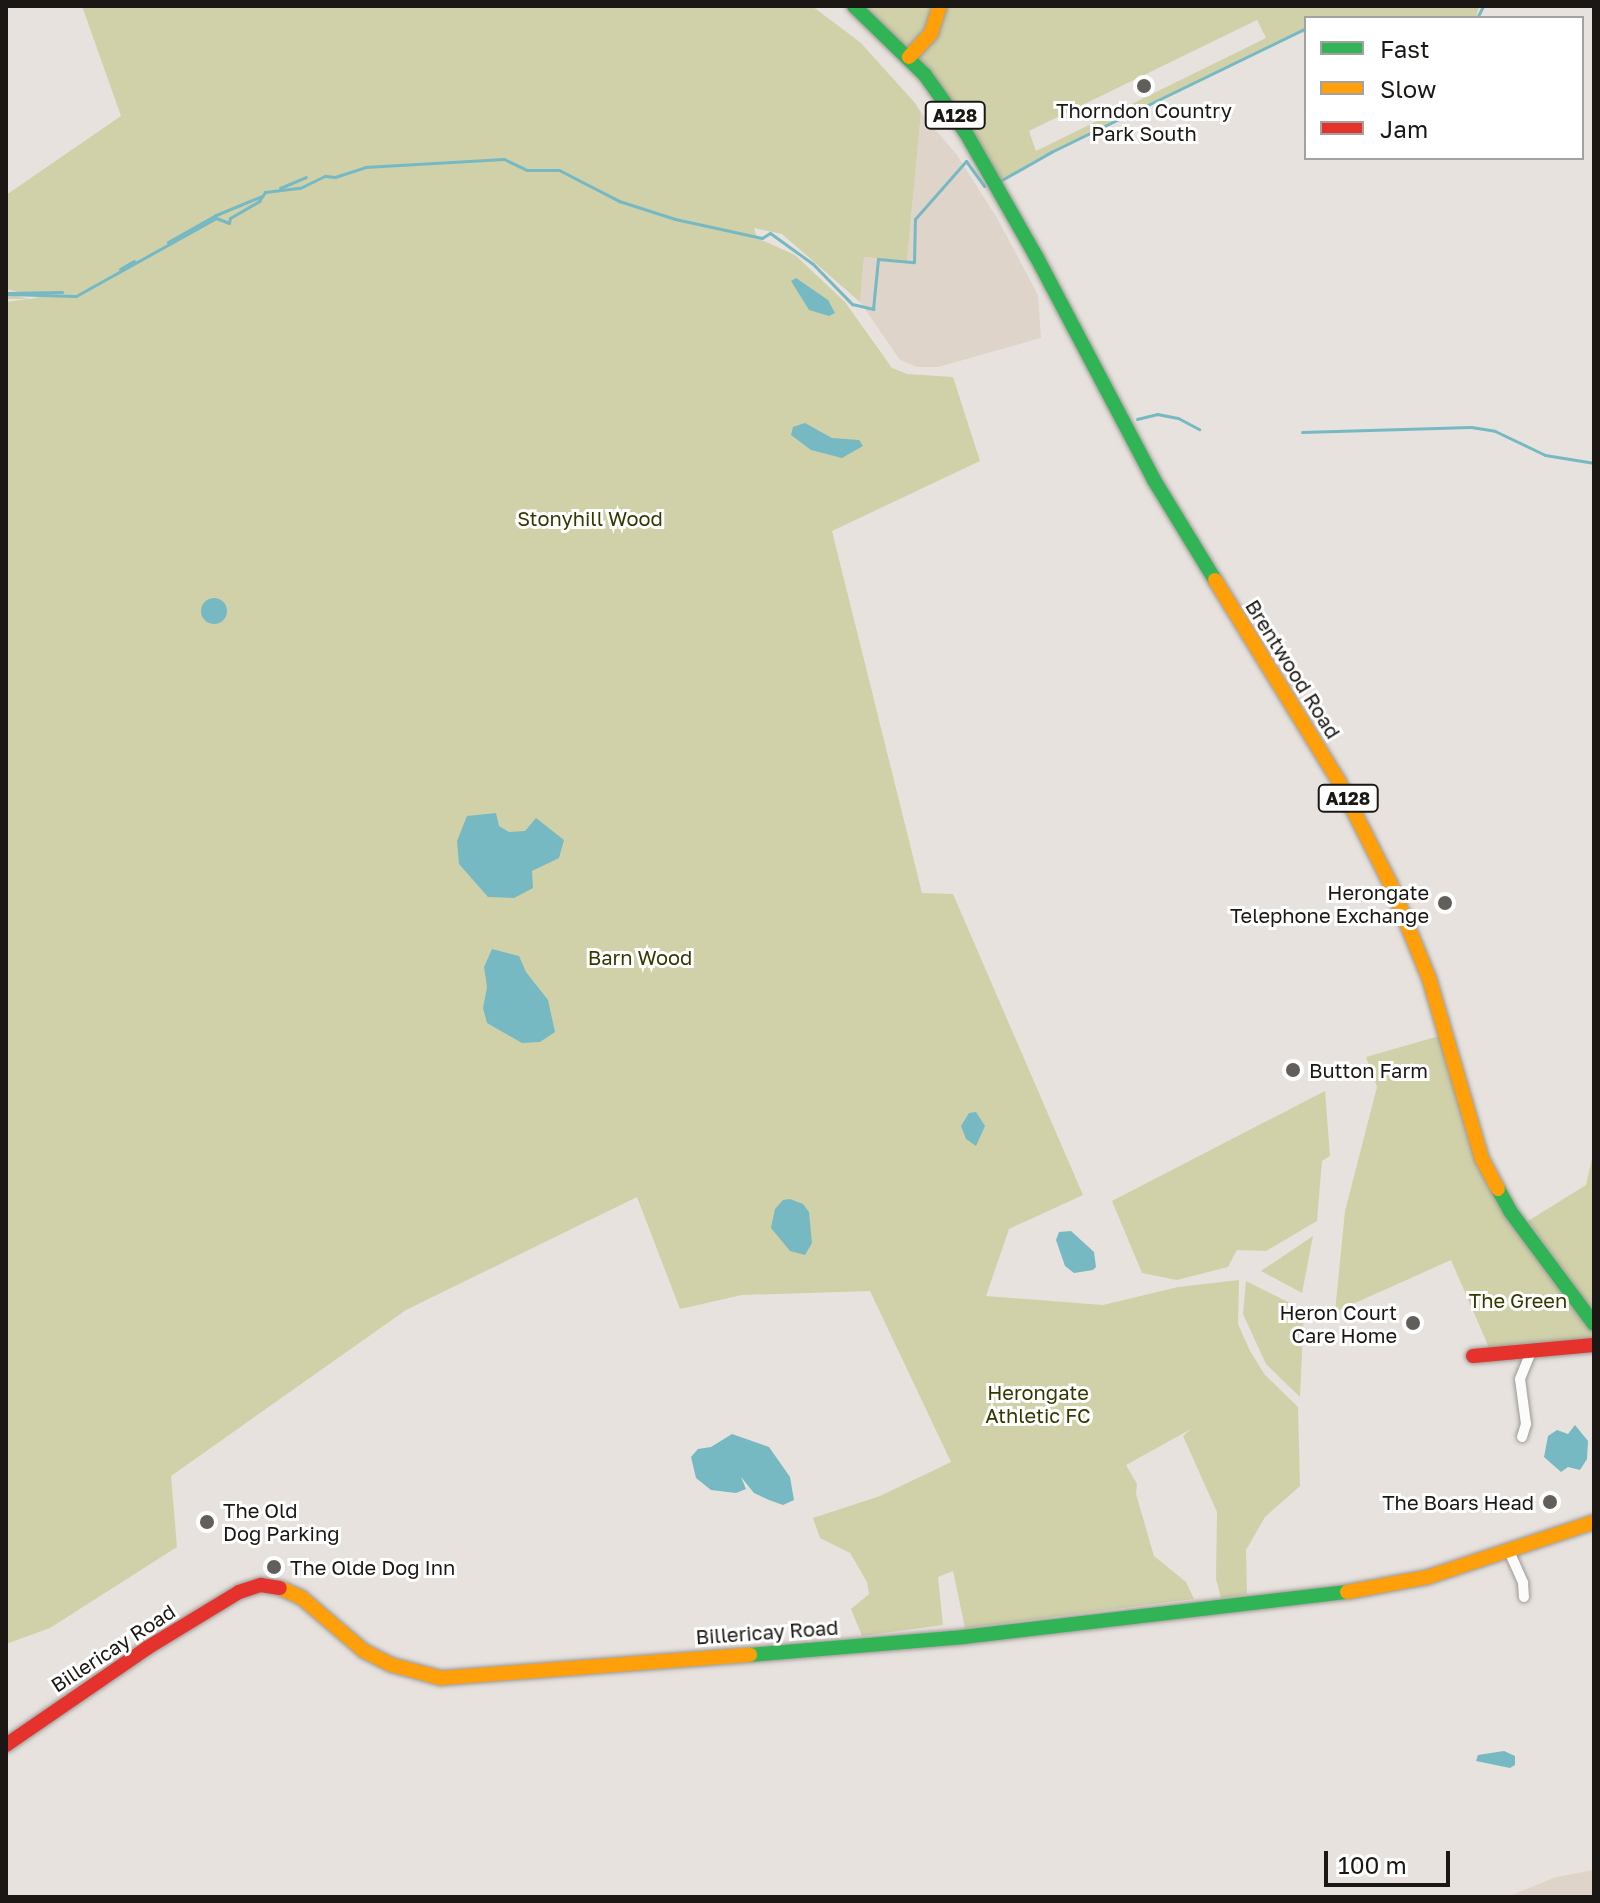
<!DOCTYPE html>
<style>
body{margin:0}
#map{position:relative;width:1600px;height:1903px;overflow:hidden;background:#e7e2dd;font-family:"Golos Text",sans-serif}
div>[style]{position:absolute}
.built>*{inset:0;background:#dfd4ca}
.green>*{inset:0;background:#d0d1a9}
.water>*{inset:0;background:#76b9c3}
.round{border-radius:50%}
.stream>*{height:3px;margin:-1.5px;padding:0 1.5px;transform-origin:1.5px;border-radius:1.5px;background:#76b9c3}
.roads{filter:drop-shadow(0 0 2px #9c9894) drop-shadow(0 0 2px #9c9894)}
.street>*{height:10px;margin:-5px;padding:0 5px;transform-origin:5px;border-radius:5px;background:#fbfbfa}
.fast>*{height:14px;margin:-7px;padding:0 7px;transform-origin:7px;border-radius:7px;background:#30b455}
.slow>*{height:14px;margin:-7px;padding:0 7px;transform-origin:7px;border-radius:7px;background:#ff9f0a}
.jam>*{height:14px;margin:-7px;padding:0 7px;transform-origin:7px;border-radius:7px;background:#e5322d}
.dots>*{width:22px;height:22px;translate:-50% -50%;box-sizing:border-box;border:4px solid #fff;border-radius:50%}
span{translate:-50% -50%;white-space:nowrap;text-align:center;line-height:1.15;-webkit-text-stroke:6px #fff;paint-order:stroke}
.shield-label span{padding:2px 6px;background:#fff;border:2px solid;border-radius:6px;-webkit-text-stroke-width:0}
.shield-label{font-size:18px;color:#1a1714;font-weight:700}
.poi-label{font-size:20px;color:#1a1714}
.right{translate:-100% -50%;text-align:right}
.left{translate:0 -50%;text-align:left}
.park-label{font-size:20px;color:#363800}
.street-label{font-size:20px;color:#1a1714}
.frame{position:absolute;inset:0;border:8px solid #1a1714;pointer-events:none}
.legend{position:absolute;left:1304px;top:16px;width:280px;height:144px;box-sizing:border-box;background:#fff;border:2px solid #a3a2a1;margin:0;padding:10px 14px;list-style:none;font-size:24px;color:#1a1714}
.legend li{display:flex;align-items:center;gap:16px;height:40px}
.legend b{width:40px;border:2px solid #a3a2a1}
.scale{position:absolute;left:1324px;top:1851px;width:126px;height:36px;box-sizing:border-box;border:4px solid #1a1714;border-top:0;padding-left:10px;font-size:24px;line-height:28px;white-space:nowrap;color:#1a1714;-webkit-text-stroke:6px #fff;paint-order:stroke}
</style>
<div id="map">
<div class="built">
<i style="clip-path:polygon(921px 113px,957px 155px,997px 218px,1038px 295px,1041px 338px,938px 367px,917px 367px,900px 360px,860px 302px,864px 257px,907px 261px)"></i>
<i style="clip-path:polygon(1594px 1870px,1594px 1897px,1507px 1897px,1556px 1877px)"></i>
</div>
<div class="green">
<i style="clip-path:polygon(82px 6px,812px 6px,861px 43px,915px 103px,921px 113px,907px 261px,864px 257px,860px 302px,782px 234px,754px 228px,757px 238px,795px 255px,845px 302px,892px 368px,907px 374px,953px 377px,980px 461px,832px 531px,922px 893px,953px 894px,1083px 1195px,1009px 1229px,986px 1296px,1103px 1305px,1178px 1287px,1239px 1280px,1238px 1324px,1250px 1351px,1265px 1375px,1298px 1407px,1300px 1486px,1265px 1517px,1246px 1550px,1247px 1594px,1221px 1598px,1216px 1579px,1217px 1512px,1183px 1436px,1191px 1429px,1126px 1465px,1137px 1484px,1136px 1494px,1154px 1556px,1186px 1582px,1194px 1599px,965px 1628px,953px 1571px,938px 1577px,943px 1625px,862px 1636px,851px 1609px,869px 1594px,867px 1582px,850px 1553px,820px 1538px,813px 1518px,880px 1496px,951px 1462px,870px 1291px,742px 1295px,680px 1309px,637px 1197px,406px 1310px,171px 1476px,177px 1547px,50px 1628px,6px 1644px,6px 302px,28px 299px,6px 299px,6px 294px,30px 299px,40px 297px,6px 289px,6px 195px,121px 116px)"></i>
<i style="clip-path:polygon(evenodd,854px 6px,1479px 6px,1476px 18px,1306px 18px,1306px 34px,1299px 31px,1040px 157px,1000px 181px,966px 133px,854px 6px,1257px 20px,1266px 38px,1036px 151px,1029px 131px,1257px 20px)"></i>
<i style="clip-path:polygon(1446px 1034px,1482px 1159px,1594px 1324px,1594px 1340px,1490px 1350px,1451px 1260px,1335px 1312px,1345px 1211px,1377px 1087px,1366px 1057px)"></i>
<i style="clip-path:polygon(1325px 1091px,1330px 1156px,1322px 1161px,1317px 1221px,1266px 1251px,1237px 1250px,1228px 1267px,1177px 1280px,1142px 1273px,1112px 1201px)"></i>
<i style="clip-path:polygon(1594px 1150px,1594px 1312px,1528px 1221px,1586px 1185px)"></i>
<i style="clip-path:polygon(1313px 1236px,1302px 1293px,1261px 1271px)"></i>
<i style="clip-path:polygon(1246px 1281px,1304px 1310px,1300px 1397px,1266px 1364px,1243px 1314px)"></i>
</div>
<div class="water">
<i style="clip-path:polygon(796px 278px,828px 300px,835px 313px,829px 316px,809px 310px,791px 281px)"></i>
<i style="clip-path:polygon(805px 423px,832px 438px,859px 440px,863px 446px,842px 458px,811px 450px,791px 435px,793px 427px)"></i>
<i class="round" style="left:201px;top:598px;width:26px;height:26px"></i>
<i style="clip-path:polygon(496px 813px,499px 826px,509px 832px,525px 831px,536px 818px,564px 840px,559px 858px,532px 871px,533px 888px,514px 898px,488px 897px,459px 864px,457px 841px,467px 816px)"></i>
<i style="clip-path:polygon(492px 949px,519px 956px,526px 972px,548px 1000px,555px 1032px,540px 1042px,522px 1043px,487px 1023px,483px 1008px,487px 987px,484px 967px)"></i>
<i style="clip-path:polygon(976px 1112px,985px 1126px,976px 1146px,966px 1139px,961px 1126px,969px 1113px)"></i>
<i style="clip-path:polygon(790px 1199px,803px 1204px,809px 1212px,812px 1243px,805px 1255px,790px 1251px,771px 1228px,775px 1209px,783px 1200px)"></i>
<i style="clip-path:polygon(1071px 1231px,1094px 1252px,1096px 1267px,1093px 1270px,1074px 1273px,1065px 1266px,1056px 1240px,1059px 1232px)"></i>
<i style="clip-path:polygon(1575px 1425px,1588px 1441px,1587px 1459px,1580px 1470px,1568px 1467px,1561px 1472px,1544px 1457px,1548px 1436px,1557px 1430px,1568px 1434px)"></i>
<i style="clip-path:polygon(732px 1434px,769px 1447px,790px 1477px,794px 1500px,783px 1505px,769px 1500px,754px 1493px,741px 1477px,746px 1489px,736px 1493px,711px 1490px,696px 1478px,691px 1457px,698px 1449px,711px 1447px)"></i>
<i style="clip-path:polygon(1504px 1751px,1515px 1756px,1515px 1765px,1510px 1768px,1476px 1761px,1478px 1755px)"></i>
</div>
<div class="stream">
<i style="left:1477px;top:18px;width:13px;rotate:-63deg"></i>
<i style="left:1000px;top:181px;width:59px;rotate:-29.6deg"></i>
<i style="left:1051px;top:152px;width:284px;rotate:-25.9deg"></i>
<i style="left:280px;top:188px;width:28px;rotate:-23deg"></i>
<i style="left:168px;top:242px;width:55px;rotate:-29.4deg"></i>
<i style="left:216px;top:215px;width:50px;rotate:-22.4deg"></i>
<i style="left:120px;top:269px;width:16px;rotate:-30deg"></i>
<i style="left:6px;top:293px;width:56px;rotate:-1deg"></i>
<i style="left:6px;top:294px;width:70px;rotate:1.6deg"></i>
<i style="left:76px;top:296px;width:160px;rotate:-29.1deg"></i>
<i style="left:216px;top:218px;width:14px;rotate:21deg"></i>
<i style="left:229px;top:223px;width:5px;rotate:-79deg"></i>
<i style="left:230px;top:218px;width:34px;rotate:-30deg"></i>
<i style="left:259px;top:201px;width:11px;rotate:-56deg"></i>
<i style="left:265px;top:192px;width:35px;rotate:-7deg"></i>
<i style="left:300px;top:188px;width:28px;rotate:-26deg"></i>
<i style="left:325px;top:176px;width:10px;rotate:6deg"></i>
<i style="left:335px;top:177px;width:32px;rotate:-18deg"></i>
<i style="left:365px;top:167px;width:139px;rotate:-3.3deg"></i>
<i style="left:504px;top:159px;width:25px;rotate:26deg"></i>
<i style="left:527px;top:170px;width:32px"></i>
<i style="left:559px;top:170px;width:68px;rotate:27.3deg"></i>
<i style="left:619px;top:201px;width:59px;rotate:17.8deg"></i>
<i style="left:675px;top:219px;width:89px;rotate:12.3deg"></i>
<i style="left:762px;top:238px;width:9px;rotate:-32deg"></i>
<i style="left:770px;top:233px;width:53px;rotate:35.8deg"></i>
<i style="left:813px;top:264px;width:56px;rotate:45.7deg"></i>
<i style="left:852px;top:304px;width:22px;rotate:13deg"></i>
<i style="left:873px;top:309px;width:50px;rotate:-84.3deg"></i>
<i style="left:878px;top:259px;width:36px;rotate:5deg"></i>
<i style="left:914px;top:262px;width:43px;rotate:-88.7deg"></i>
<i style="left:915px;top:219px;width:77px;rotate:-48.7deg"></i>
<i style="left:966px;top:161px;width:31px;rotate:54deg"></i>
<i style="left:1137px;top:419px;width:21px;rotate:-14deg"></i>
<i style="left:1157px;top:414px;width:21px;rotate:11deg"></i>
<i style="left:1178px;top:418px;width:24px;rotate:28deg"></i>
<i style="left:1302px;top:432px;width:169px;rotate:-1.7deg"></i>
<i style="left:1471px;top:427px;width:24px;rotate:9deg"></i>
<i style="left:1495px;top:431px;width:55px;rotate:25.6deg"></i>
<i style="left:1545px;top:455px;width:50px;rotate:9.3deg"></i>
</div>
<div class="roads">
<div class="street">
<i style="left:1522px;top:1437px;width:14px;rotate:-73deg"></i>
<i style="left:1526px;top:1424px;width:45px;rotate:-97.6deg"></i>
<i style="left:1520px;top:1379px;width:27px;rotate:-68deg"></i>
<i style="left:1509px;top:1551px;width:35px;rotate:66deg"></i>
<i style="left:1523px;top:1583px;width:14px;rotate:86deg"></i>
</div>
<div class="fast">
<i style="left:854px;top:6px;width:99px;rotate:44.2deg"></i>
<i style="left:925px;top:75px;width:71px;rotate:54.7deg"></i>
<i style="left:966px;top:133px;width:142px;rotate:60.4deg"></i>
<i style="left:1036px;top:256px;width:253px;rotate:62.2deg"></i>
<i style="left:1154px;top:480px;width:117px;rotate:58.6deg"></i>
<i style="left:1498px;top:1189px;width:25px;rotate:61deg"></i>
<i style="left:1510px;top:1211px;width:141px;rotate:53.4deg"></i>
<i style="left:750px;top:1655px;width:214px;rotate:-4.8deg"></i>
<i style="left:963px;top:1637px;width:387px;rotate:-6.7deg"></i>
</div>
<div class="slow">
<i style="left:909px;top:57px;width:33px;rotate:-47deg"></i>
<i style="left:931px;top:33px;width:28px;rotate:-72deg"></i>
<i style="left:1215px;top:580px;width:235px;rotate:58.4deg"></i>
<i style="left:1338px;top:780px;width:118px;rotate:63.2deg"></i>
<i style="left:1391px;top:885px;width:100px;rotate:67.8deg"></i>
<i style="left:1429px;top:978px;width:189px;rotate:73.7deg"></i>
<i style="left:1482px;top:1159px;width:34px;rotate:62deg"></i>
<i style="left:280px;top:1588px;width:24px;rotate:24deg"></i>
<i style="left:302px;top:1598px;width:82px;rotate:40.5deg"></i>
<i style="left:364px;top:1651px;width:31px;rotate:27deg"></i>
<i style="left:392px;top:1665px;width:51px;rotate:14.9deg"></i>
<i style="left:441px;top:1678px;width:310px;rotate:-4.3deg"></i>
<i style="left:1347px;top:1592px;width:82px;rotate:-10.5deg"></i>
<i style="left:1428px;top:1577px;width:175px;rotate:-18.3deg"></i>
</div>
<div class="jam">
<i style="left:1473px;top:1356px;width:121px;rotate:-5.2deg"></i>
<i style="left:6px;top:1745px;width:171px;rotate:-34.5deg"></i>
<i style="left:147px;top:1648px;width:108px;rotate:-31.3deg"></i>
<i style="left:239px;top:1592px;width:23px;rotate:-18deg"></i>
<i style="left:261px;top:1585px;width:19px;rotate:9deg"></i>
</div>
</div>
<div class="dots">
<i style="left:1144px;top:86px;background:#625e5a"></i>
<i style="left:1445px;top:903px;background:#625e5a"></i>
<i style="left:1293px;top:1070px;background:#625e5a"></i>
<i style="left:1413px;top:1323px;background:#625e5a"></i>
<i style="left:1550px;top:1502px;background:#625e5a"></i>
<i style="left:207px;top:1522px;background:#625e5a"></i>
<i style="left:274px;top:1567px;background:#625e5a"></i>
</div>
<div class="shield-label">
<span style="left:955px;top:115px">A128</span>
<span style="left:1348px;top:798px">A128</span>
</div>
<div class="poi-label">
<span style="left:1144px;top:122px">Thorndon Country<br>Park South</span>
<span class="right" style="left:1429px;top:904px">Herongate<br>Telephone Exchange</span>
<span class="left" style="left:1309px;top:1070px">Button Farm</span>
<span class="right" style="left:1397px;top:1324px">Heron Court<br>Care Home</span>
<span class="right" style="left:1534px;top:1502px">The Boars Head</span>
<span class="left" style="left:223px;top:1522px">The Old<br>Dog Parking</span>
<span class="left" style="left:290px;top:1567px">The Olde Dog Inn</span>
</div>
<div class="park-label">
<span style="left:590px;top:518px">Stonyhill Wood</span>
<span style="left:640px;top:957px">Barn Wood</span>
<span style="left:1518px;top:1300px">The Green</span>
<span style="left:1038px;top:1404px">Herongate<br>Athletic FC</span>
</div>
<div class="street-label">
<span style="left:1293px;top:669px;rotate:58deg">Brentwood Road</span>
<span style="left:767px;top:1632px;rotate:-4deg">Billericay Road</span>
<span style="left:113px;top:1648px;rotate:-33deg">Billericay Road</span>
</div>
<div class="frame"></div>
<ul class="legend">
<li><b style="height:10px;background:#30b455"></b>Fast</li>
<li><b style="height:10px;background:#ff9f0a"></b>Slow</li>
<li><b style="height:10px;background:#e5322d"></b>Jam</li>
</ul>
<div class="scale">100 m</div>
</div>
